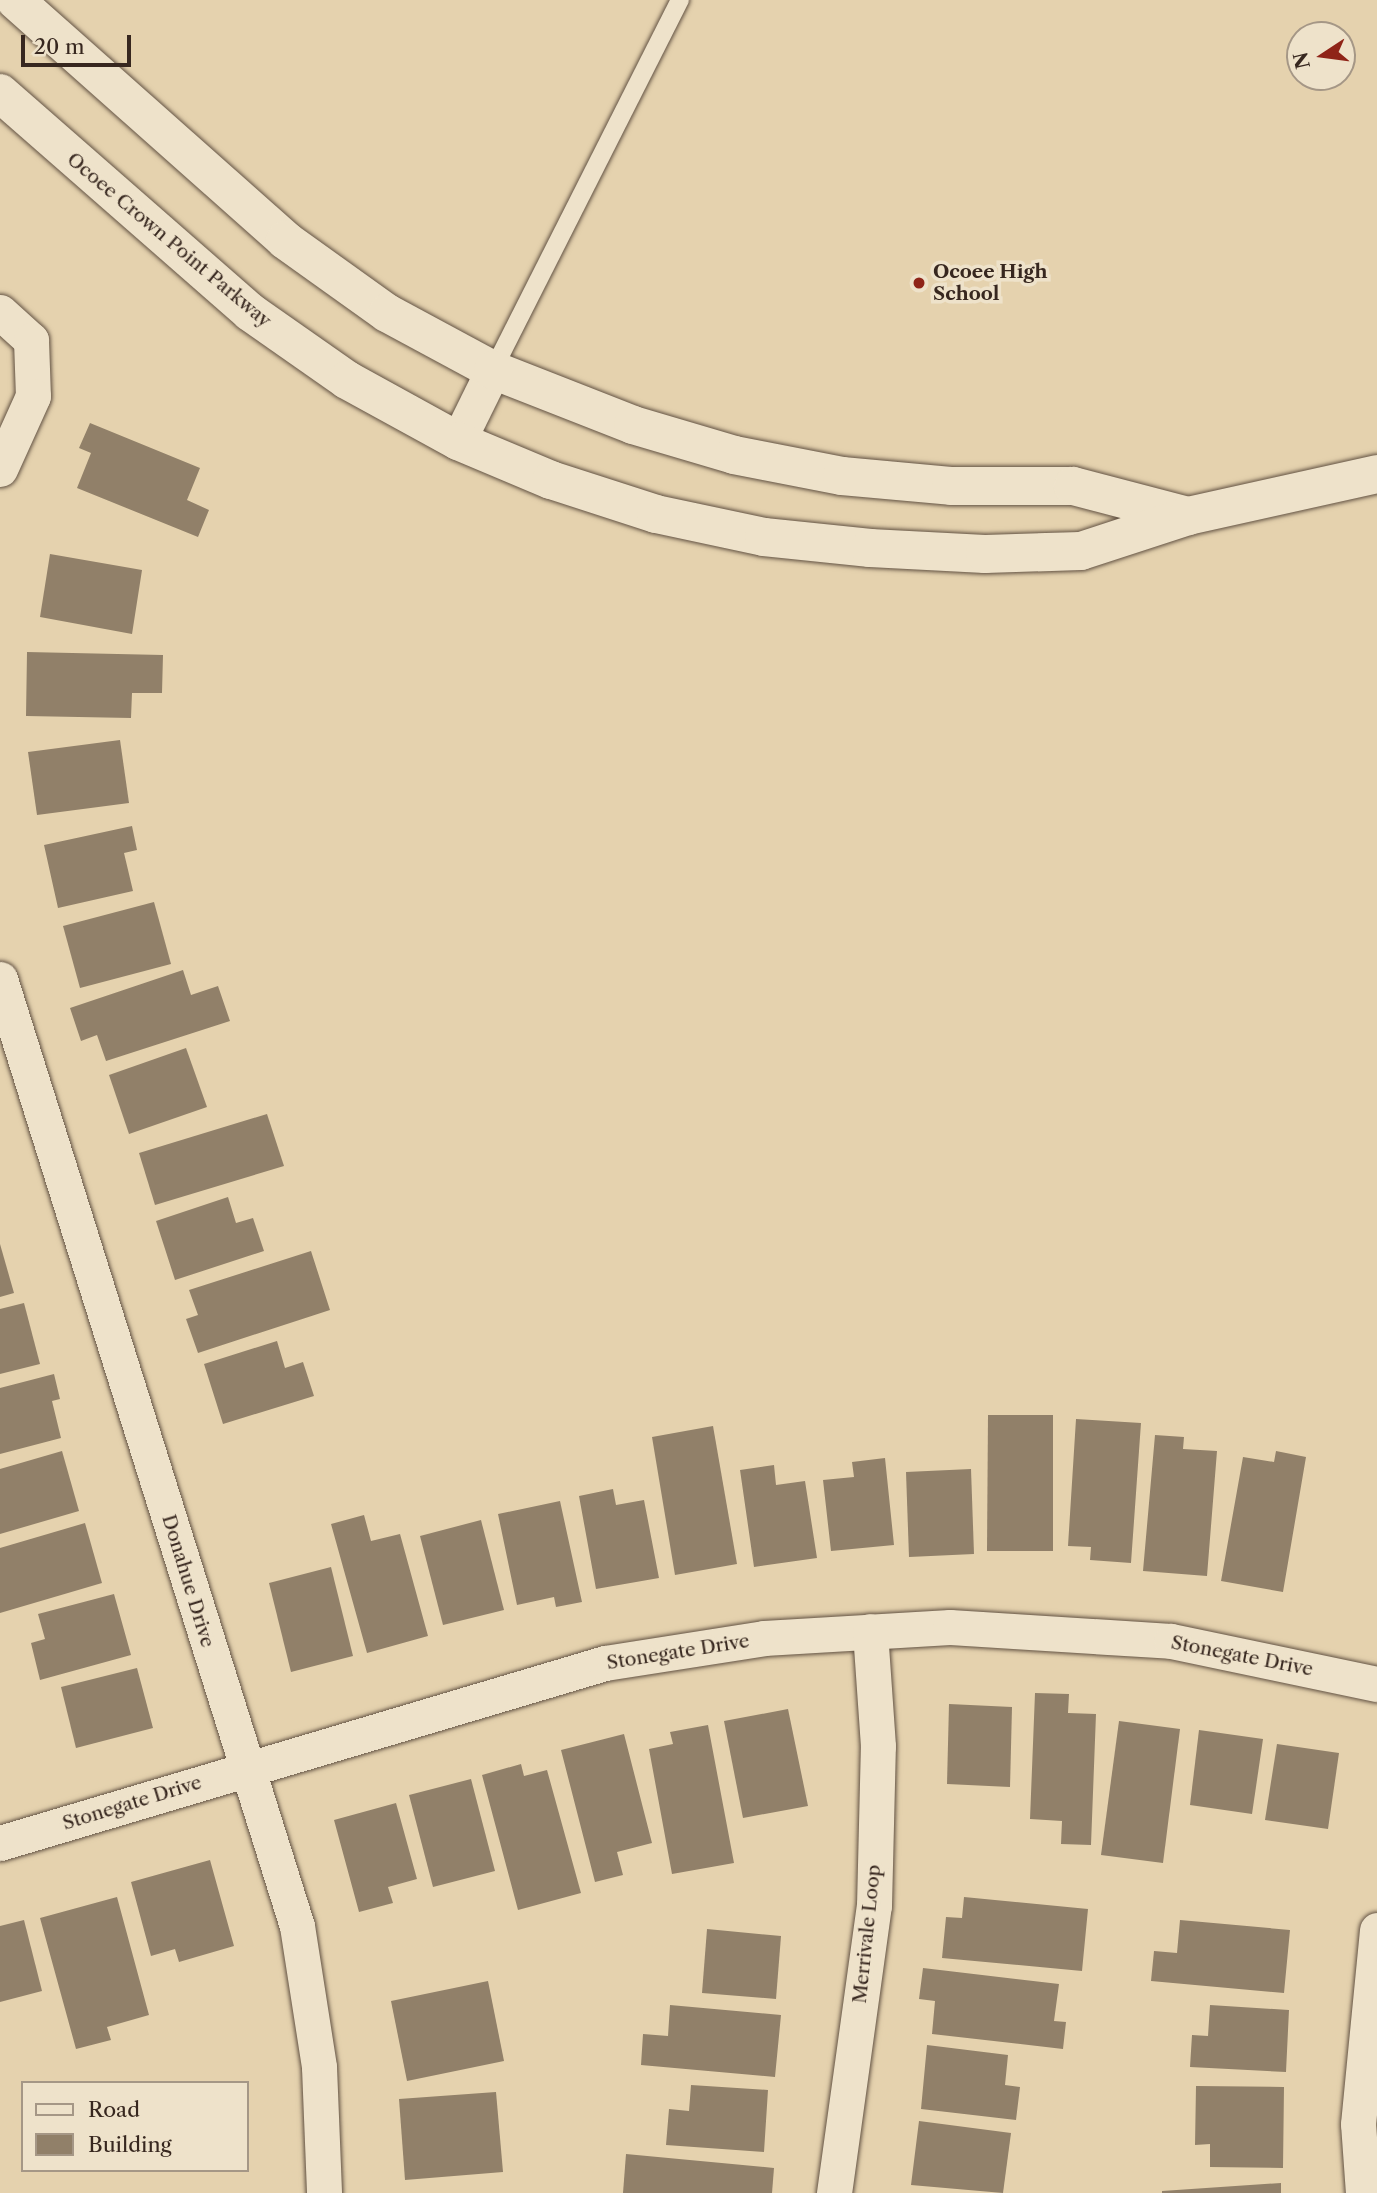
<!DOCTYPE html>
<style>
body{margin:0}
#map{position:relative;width:1377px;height:2193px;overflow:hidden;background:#e5d2ae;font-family:"Libre Caslon Text",serif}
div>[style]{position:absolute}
.building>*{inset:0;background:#918069}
.roads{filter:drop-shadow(0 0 2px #625243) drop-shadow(0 0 2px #625243)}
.service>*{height:18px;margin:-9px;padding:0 9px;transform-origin:9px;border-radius:9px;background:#eee2ca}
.minor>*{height:35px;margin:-17.5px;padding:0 17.5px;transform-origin:17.5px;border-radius:17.5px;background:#eee2ca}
.tertiary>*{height:38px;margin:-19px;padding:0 19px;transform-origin:19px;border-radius:19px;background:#eee2ca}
.dots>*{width:19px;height:19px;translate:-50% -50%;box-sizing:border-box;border:4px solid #eee2ca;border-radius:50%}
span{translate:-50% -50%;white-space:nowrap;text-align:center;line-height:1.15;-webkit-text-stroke:7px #eee2ca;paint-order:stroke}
.street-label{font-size:19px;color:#37271f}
.poi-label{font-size:19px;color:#37271f;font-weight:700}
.left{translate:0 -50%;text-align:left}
.legend{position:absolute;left:21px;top:2081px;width:228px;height:91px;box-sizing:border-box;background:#eee2ca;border:2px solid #a59786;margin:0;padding:9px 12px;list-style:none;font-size:21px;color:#37271f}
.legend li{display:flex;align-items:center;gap:14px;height:35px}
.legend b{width:35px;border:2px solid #a59786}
.north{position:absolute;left:1286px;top:21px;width:70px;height:70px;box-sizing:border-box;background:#eee2ca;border:2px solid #a59786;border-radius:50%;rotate:257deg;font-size:19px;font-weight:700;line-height:28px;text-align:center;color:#37271f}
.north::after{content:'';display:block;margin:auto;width:24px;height:32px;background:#8f2418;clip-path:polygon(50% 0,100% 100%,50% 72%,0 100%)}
.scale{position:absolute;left:21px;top:35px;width:110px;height:32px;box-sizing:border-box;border:4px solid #37271f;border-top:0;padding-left:9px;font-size:21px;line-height:24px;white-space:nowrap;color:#37271f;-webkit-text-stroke:5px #eee2ca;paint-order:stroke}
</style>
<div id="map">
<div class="building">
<i style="clip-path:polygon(90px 423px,200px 468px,187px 500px,209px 510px,198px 537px,77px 488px,91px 453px,79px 448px)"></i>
<i style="clip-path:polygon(50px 554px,142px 570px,132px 634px,40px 617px)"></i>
<i style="clip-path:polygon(27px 652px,163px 655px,162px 693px,132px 693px,131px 718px,26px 716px)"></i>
<i style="clip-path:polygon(120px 740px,129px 803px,37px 815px,28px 752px)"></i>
<i style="clip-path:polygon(132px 826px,137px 850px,124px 853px,133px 891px,58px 908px,44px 845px)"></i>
<i style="clip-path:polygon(154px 902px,171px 964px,80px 988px,63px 926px)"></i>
<i style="clip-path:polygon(183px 970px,191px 995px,218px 986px,230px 1021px,106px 1061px,97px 1035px,81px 1041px,70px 1008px)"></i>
<i style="clip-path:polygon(186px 1048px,207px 1107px,129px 1134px,109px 1075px)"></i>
<i style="clip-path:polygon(267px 1114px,284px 1166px,155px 1205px,139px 1153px)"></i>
<i style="clip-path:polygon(228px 1197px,236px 1223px,253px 1218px,264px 1251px,175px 1280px,156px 1221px)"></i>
<i style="clip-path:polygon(0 1244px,14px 1293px,0 1297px)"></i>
<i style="clip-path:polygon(311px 1251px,330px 1310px,198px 1353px,186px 1319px,198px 1315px,189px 1290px)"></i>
<i style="clip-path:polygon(24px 1303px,40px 1364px,0 1374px,0 1309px)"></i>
<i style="clip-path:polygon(277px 1341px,285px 1368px,303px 1362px,314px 1396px,223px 1424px,204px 1364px)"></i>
<i style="clip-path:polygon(54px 1374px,60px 1399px,52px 1401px,61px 1438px,0 1454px,0 1388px)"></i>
<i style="clip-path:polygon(988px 1415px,1053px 1415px,1053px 1551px,987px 1551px)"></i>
<i style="clip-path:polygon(1076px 1419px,1141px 1423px,1131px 1563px,1090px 1560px,1091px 1547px,1068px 1546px)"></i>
<i style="clip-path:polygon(713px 1426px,737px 1564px,675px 1575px,652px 1437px)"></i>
<i style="clip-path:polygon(1155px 1435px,1184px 1437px,1183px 1449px,1217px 1451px,1207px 1576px,1143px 1571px)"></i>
<i style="clip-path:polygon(62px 1451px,79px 1511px,0 1534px,0 1469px)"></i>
<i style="clip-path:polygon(1276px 1451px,1306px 1457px,1283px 1592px,1221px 1581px,1243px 1457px,1274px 1462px)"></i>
<i style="clip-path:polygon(885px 1458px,894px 1545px,831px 1551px,823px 1480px,854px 1477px,852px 1462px)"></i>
<i style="clip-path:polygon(774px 1465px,776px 1485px,805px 1481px,817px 1558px,754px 1567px,740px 1470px)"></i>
<i style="clip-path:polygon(971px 1469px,974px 1554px,909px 1557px,906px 1472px)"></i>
<i style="clip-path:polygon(613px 1489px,616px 1505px,644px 1500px,659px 1578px,596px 1589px,579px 1496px)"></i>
<i style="clip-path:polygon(560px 1501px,582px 1602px,556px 1607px,554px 1597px,517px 1605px,498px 1514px)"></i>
<i style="clip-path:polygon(364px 1515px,371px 1541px,400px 1534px,428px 1636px,367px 1653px,331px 1524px)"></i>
<i style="clip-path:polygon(481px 1520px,504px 1610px,443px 1625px,420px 1536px)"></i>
<i style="clip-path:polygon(85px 1523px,102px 1583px,0 1613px,0 1548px)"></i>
<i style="clip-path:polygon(331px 1567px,353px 1656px,291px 1672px,269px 1583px)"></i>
<i style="clip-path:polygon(114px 1594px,131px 1655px,40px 1680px,31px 1643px,45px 1639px,38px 1614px)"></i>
<i style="clip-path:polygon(137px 1668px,153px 1728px,76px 1748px,61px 1687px)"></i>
<i style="clip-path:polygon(1035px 1693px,1069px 1694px,1068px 1713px,1096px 1714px,1091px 1845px,1061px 1844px,1062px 1821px,1030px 1819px)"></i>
<i style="clip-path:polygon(949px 1704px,1012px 1707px,1010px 1787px,947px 1784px)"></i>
<i style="clip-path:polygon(788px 1709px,808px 1806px,743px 1818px,724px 1721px)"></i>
<i style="clip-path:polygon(1119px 1721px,1180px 1729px,1163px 1863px,1101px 1855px)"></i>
<i style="clip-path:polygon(708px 1725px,734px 1863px,672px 1874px,649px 1749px,673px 1744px,670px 1732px)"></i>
<i style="clip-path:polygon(1199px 1730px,1263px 1739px,1252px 1814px,1190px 1805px)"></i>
<i style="clip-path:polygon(624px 1734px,652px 1843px,617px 1852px,623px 1875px,595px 1882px,561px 1750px)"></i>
<i style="clip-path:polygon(1277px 1744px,1339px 1753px,1328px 1829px,1265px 1820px)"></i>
<i style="clip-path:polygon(521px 1764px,524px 1776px,547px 1770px,581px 1893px,518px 1910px,482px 1775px)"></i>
<i style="clip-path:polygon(471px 1779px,495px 1871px,433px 1887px,409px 1795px)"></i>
<i style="clip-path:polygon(396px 1803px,417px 1879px,388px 1887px,393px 1903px,359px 1912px,334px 1820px)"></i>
<i style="clip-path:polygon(210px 1860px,234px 1946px,179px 1962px,175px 1949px,151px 1956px,131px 1882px)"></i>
<i style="clip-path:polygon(117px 1897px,149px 2015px,107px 2027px,111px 2040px,76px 2049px,40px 1918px)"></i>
<i style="clip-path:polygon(964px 1897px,1088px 1909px,1082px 1971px,942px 1958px,946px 1917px,962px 1918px)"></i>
<i style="clip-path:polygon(24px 1920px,42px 1991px,0 2002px,0 1926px)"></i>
<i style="clip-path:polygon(1180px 1920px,1290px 1930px,1284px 1993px,1151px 1981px,1154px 1951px,1177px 1953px)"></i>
<i style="clip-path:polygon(707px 1929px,781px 1936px,776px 1999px,702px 1993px)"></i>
<i style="clip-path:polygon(923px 1968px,1059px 1984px,1054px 2021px,1066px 2022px,1063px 2049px,932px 2034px,935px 2001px,919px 1999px)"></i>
<i style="clip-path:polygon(488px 1981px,504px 2061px,407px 2081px,391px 2001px)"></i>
<i style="clip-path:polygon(670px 2005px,781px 2015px,775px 2077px,641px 2065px,643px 2034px,668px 2036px)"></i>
<i style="clip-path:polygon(1210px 2005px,1289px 2010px,1286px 2072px,1190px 2067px,1192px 2035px,1208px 2036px)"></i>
<i style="clip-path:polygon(927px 2045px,1008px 2055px,1005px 2085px,1020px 2087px,1016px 2120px,921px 2109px)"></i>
<i style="clip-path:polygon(691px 2085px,768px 2090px,764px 2152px,666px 2145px,669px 2109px,689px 2111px)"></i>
<i style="clip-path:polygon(1196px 2086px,1284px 2087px,1283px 2168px,1210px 2167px,1210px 2144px,1195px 2145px)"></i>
<i style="clip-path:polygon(496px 2092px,503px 2172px,405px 2180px,399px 2099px)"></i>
<i style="clip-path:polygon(919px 2121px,1011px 2133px,1003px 2193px,911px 2185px)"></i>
<i style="clip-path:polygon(626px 2154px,774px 2168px,772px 2193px,623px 2193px)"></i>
<i style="clip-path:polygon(1281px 2183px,1281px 2193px,1162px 2193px,1162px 2191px)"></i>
</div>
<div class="roads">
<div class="service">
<i style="left:493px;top:370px;width:415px;rotate:-63.2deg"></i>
</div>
<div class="minor">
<i style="left:0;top:312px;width:42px;rotate:42.1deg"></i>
<i style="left:31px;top:340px;width:56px;rotate:88deg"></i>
<i style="left:33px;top:396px;width:80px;rotate:114.3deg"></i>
<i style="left:458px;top:441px;width:79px;rotate:-63.8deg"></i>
<i style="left:0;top:979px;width:992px;rotate:72.59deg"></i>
<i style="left:297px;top:1926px;width:143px;rotate:81.1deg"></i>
<i style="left:319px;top:2067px;width:126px;rotate:87.7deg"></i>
<i style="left:0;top:1843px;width:631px;rotate:-16.57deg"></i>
<i style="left:605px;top:1663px;width:161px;rotate:-8.9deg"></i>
<i style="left:764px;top:1638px;width:186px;rotate:-3.4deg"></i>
<i style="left:950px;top:1627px;width:221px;rotate:3.6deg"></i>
<i style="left:1171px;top:1641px;width:210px;rotate:11.8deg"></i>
<i style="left:834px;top:2193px;width:290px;rotate:-82.1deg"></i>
<i style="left:874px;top:1906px;width:160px;rotate:-88.6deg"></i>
<i style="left:878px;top:1746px;width:115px;rotate:-94deg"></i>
<i style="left:1363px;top:2193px;width:69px;rotate:-94.1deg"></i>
<i style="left:1358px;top:2124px;width:195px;rotate:-84.4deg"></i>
</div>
<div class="tertiary">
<i style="left:15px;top:0;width:361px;rotate:41.6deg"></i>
<i style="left:285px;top:240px;width:125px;rotate:35.6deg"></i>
<i style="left:387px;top:313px;width:120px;rotate:28.3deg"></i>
<i style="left:493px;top:370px;width:150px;rotate:21.4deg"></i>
<i style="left:633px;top:425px;width:105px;rotate:16.5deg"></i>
<i style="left:734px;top:455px;width:110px;rotate:11deg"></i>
<i style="left:842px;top:476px;width:109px;rotate:5.2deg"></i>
<i style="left:951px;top:486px;width:122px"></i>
<i style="left:1073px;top:486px;width:119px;rotate:14.6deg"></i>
<i style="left:0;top:93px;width:332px;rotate:41.2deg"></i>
<i style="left:250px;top:312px;width:118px;rotate:35deg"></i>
<i style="left:347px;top:380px;width:127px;rotate:28.8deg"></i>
<i style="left:458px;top:441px;width:101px;rotate:22.8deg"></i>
<i style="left:551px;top:480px;width:110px;rotate:17.9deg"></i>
<i style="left:656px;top:514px;width:110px;rotate:12deg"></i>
<i style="left:764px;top:537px;width:107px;rotate:5.9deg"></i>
<i style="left:870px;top:548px;width:115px;rotate:3deg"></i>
<i style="left:985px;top:554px;width:96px;rotate:-1.8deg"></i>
<i style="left:1081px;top:551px;width:113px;rotate:-18.1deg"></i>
<i style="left:1188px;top:516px;width:194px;rotate:-12.5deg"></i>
</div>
</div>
<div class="dots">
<i style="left:919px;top:283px;background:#8f2418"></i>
</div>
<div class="street-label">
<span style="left:169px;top:240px;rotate:40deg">Ocoee Crown Point Parkway</span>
<span style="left:188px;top:1581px;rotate:73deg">Donahue Drive</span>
<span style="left:678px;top:1652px;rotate:-9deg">Stonegate Drive</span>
<span style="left:1242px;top:1656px;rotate:11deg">Stonegate Drive</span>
<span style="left:132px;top:1803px;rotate:-17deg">Stonegate Drive</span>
<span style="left:867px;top:1934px;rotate:-84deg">Merrivale Loop</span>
</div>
<div class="poi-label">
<span class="left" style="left:933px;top:283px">Ocoee High<br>School</span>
</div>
<ul class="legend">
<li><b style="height:9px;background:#eee2ca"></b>Road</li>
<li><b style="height:19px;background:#918069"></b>Building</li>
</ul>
<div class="north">N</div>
<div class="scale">20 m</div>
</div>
